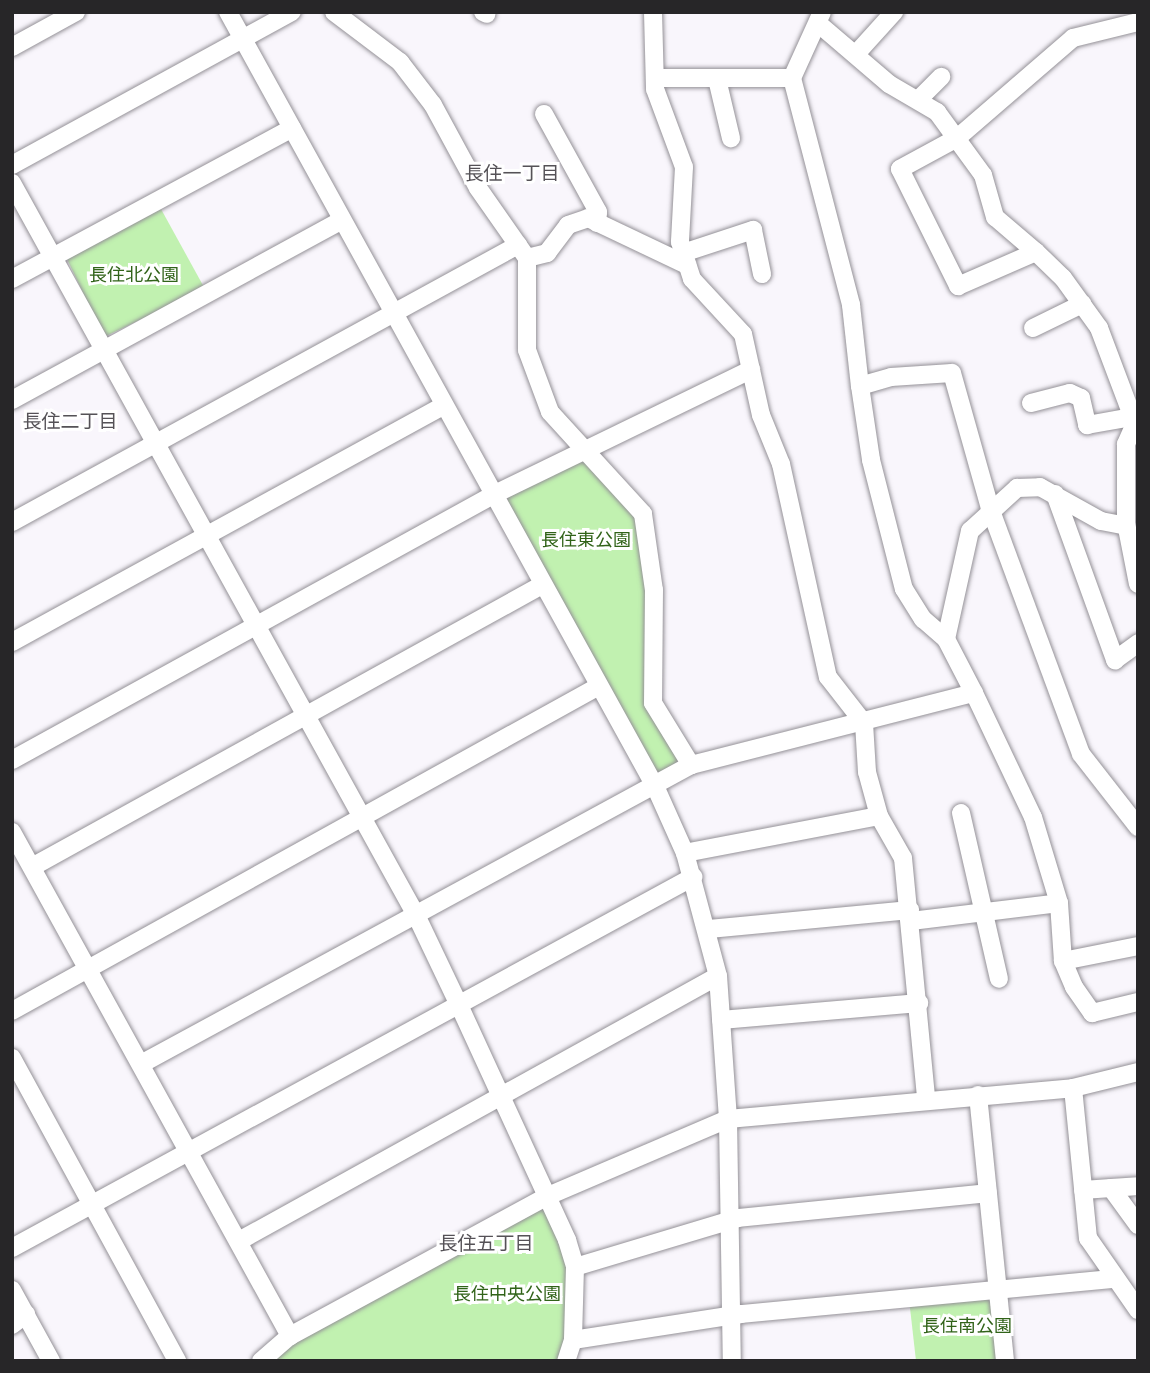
<!DOCTYPE html>
<meta charset="utf-8">
<style>
body{margin:0}
#map{position:relative;width:1150px;height:1373px;overflow:hidden;background:#f9f6fc;font-family:Rubik,"Noto Sans JP",sans-serif}
div>[style]{position:absolute}
.green>*{inset:0;background:#c1f1b0}
.roads{filter:drop-shadow(0 0 2px #949197) drop-shadow(0 0 2px #949197)}
.minor>*{height:18px;margin:-9px;padding:0 9px;transform-origin:9px;border-radius:9px;background:#fff}
span{translate:-50% -50%;white-space:nowrap;text-align:center;line-height:1.15;-webkit-text-stroke:6px #fff;paint-order:stroke}
.park-label{font-size:18px;color:#316319}
.neighbourhood-label{font-size:19px;color:#555257}
.frame{position:absolute;inset:0;border:14px solid #272628;pointer-events:none}
</style>
<div id="map">
<div class="green">
<i style="clip-path:polygon(161px 209px,205px 289px,104px 337px,67px 259px)"></i>
<i style="clip-path:polygon(589px 449px,643px 514px,653px 703px,691px 765px,662px 782px,493px 495px)"></i>
<i style="clip-path:polygon(548px 1196px,567px 1240px,566px 1361px,261px 1361px)"></i>
<i style="clip-path:polygon(997px 1289px,1005px 1361px,916px 1361px,909px 1299px)"></i>
</div>
<div class="roads">
<div class="minor">
<i style="left:228px;top:12px;width:884px;rotate:61.12deg"></i>
<i style="left:655px;top:786px;width:73px;rotate:65.9deg"></i>
<i style="left:685px;top:853px;width:127px;rotate:75deg"></i>
<i style="left:718px;top:976px;width:143px;rotate:86deg"></i>
<i style="left:728px;top:1119px;width:242px;rotate:89.1deg"></i>
<i style="left:334px;top:12px;width:83px;rotate:37.1deg"></i>
<i style="left:400px;top:62px;width:54px;rotate:52.5deg"></i>
<i style="left:433px;top:105px;width:94px;rotate:61.5deg"></i>
<i style="left:478px;top:188px;width:85px;rotate:55deg"></i>
<i style="left:527px;top:258px;width:21px;rotate:-14deg"></i>
<i style="left:547px;top:253px;width:35px;rotate:-53deg"></i>
<i style="left:568px;top:225px;width:21px;rotate:-19deg"></i>
<i style="left:588px;top:218px;width:110px;rotate:25.4deg"></i>
<i style="left:483px;top:12px;width:4px;rotate:27deg"></i>
<i style="left:653px;top:12px;width:77px;rotate:88.5deg"></i>
<i style="left:655px;top:89px;width:83px;rotate:69.6deg"></i>
<i style="left:684px;top:167px;width:75px;rotate:93.1deg"></i>
<i style="left:680px;top:242px;width:39px;rotate:72deg"></i>
<i style="left:692px;top:279px;width:75px;rotate:47.2deg"></i>
<i style="left:743px;top:334px;width:83px;rotate:77.5deg"></i>
<i style="left:761px;top:415px;width:53px;rotate:67.8deg"></i>
<i style="left:781px;top:464px;width:218px;rotate:77.6deg"></i>
<i style="left:828px;top:677px;width:58px;rotate:52deg"></i>
<i style="left:864px;top:723px;width:49px;rotate:86.5deg"></i>
<i style="left:867px;top:772px;width:46px;rotate:74.7deg"></i>
<i style="left:879px;top:816px;width:48px;rotate:60.3deg"></i>
<i style="left:903px;top:858px;width:242px;rotate:84.5deg"></i>
<i style="left:822px;top:12px;width:72px;rotate:114.4deg"></i>
<i style="left:792px;top:78px;width:235px;rotate:75.4deg"></i>
<i style="left:851px;top:305px;width:81px;rotate:83.7deg"></i>
<i style="left:860px;top:386px;width:32px;rotate:-16deg"></i>
<i style="left:891px;top:377px;width:61px;rotate:-3.8deg"></i>
<i style="left:952px;top:373px;width:140px;rotate:74.3deg"></i>
<i style="left:990px;top:508px;width:262px;rotate:69.7deg"></i>
<i style="left:1081px;top:754px;width:93px;rotate:52deg"></i>
<i style="left:1138px;top:22px;width:67px;rotate:166.2deg"></i>
<i style="left:1073px;top:38px;width:153px;rotate:139.2deg"></i>
<i style="left:957px;top:138px;width:65px;rotate:151.5deg"></i>
<i style="left:900px;top:169px;width:131px;rotate:63.6deg"></i>
<i style="left:958px;top:286px;width:85px;rotate:-23.6deg"></i>
<i style="left:1036px;top:252px;width:37px;rotate:44deg"></i>
<i style="left:1063px;top:278px;width:62px;rotate:54.2deg"></i>
<i style="left:1099px;top:328px;width:88px;rotate:69.3deg"></i>
<i style="left:1130px;top:410px;width:9px;rotate:32deg"></i>
<i style="left:820px;top:25px;width:91px;rotate:40.5deg"></i>
<i style="left:889px;top:84px;width:56px;rotate:30.3deg"></i>
<i style="left:937px;top:112px;width:78px;rotate:53.9deg"></i>
<i style="left:983px;top:175px;width:44px;rotate:74.1deg"></i>
<i style="left:995px;top:217px;width:54px;rotate:40.5deg"></i>
<i style="left:12px;top:47px;width:73px;rotate:-28.7deg"></i>
<i style="left:856px;top:54px;width:57px;rotate:-47.9deg"></i>
<i style="left:655px;top:78px;width:137px"></i>
<i style="left:717px;top:79px;width:61px;rotate:76.7deg"></i>
<i style="left:918px;top:100px;width:33px;rotate:-45deg"></i>
<i style="left:544px;top:114px;width:112px;rotate:61.1deg"></i>
<i style="left:598px;top:212px;width:11px;rotate:95deg"></i>
<i style="left:12px;top:165px;width:319px;rotate:-28.7deg"></i>
<i style="left:12px;top:183px;width:838px;rotate:61.11deg"></i>
<i style="left:417px;top:917px;width:98px;rotate:64.5deg"></i>
<i style="left:459px;top:1005px;width:259px;rotate:65.3deg"></i>
<i style="left:567px;top:1240px;width:28px;rotate:73deg"></i>
<i style="left:575px;top:1267px;width:73px;rotate:91.6deg"></i>
<i style="left:573px;top:1340px;width:22px;rotate:108deg"></i>
<i style="left:683px;top:253px;width:74px;rotate:-18.2deg"></i>
<i style="left:753px;top:230px;width:45px;rotate:78.4deg"></i>
<i style="left:527px;top:258px;width:92px;rotate:90deg"></i>
<i style="left:527px;top:350px;width:66px;rotate:69.6deg"></i>
<i style="left:550px;top:412px;width:138px;rotate:47.6deg"></i>
<i style="left:643px;top:514px;width:77px;rotate:81.8deg"></i>
<i style="left:654px;top:590px;width:113px;rotate:90.5deg"></i>
<i style="left:653px;top:703px;width:73px;rotate:58.5deg"></i>
<i style="left:691px;top:765px;width:292px;rotate:-14.3deg"></i>
<i style="left:974px;top:693px;width:61px;rotate:-117.4deg"></i>
<i style="left:946px;top:639px;width:111px;rotate:-77.5deg"></i>
<i style="left:970px;top:531px;width:64px;rotate:-42.5deg"></i>
<i style="left:1017px;top:488px;width:23px;rotate:-2deg"></i>
<i style="left:1040px;top:487px;width:70px;rotate:29.1deg"></i>
<i style="left:1101px;top:521px;width:25px;rotate:11deg"></i>
<i style="left:12px;top:279px;width:318px;rotate:-28.3deg"></i>
<i style="left:1033px;top:328px;width:55px;rotate:-26.1deg"></i>
<i style="left:860px;top:386px;width:75px;rotate:81.5deg"></i>
<i style="left:871px;top:460px;width:133px;rotate:75.7deg"></i>
<i style="left:904px;top:589px;width:36px;rotate:58deg"></i>
<i style="left:923px;top:619px;width:30px;rotate:41deg"></i>
<i style="left:12px;top:400px;width:376px;rotate:-28.6deg"></i>
<i style="left:1031px;top:403px;width:40px;rotate:-14.4deg"></i>
<i style="left:1070px;top:393px;width:12px;rotate:24deg"></i>
<i style="left:1081px;top:398px;width:28px;rotate:77deg"></i>
<i style="left:1087px;top:425px;width:52px;rotate:-10deg"></i>
<i style="left:1138px;top:417px;width:30px;rotate:114deg"></i>
<i style="left:1126px;top:444px;width:79px;rotate:90deg"></i>
<i style="left:1126px;top:523px;width:62px;rotate:78.9deg"></i>
<i style="left:1055px;top:494px;width:177px;rotate:70.1deg"></i>
<i style="left:1115px;top:660px;width:29px;rotate:-36deg"></i>
<i style="left:12px;top:522px;width:577px;rotate:-28.7deg"></i>
<i style="left:12px;top:642px;width:491px;rotate:-28.7deg"></i>
<i style="left:974px;top:693px;width:137px;rotate:64.6deg"></i>
<i style="left:1033px;top:817px;width:90px;rotate:73.2deg"></i>
<i style="left:1059px;top:903px;width:58px;rotate:86.1deg"></i>
<i style="left:1063px;top:961px;width:28px;rotate:67deg"></i>
<i style="left:1074px;top:987px;width:32px;rotate:55deg"></i>
<i style="left:1092px;top:1013px;width:47px;rotate:-13.4deg"></i>
<i style="left:12px;top:760px;width:549px;rotate:-28.85deg"></i>
<i style="left:493px;top:495px;width:287px;rotate:-25.9deg"></i>
<i style="left:961px;top:813px;width:170px;rotate:77.1deg"></i>
<i style="left:12px;top:832px;width:576px;rotate:61.12deg"></i>
<i style="left:685px;top:853px;width:197px;rotate:-10.8deg"></i>
<i style="left:32px;top:867px;width:583px;rotate:-28.94deg"></i>
<i style="left:911px;top:921px;width:149px;rotate:-6.9deg"></i>
<i style="left:709px;top:929px;width:202px;rotate:-5.4deg"></i>
<i style="left:1063px;top:961px;width:76px;rotate:-11.3deg"></i>
<i style="left:12px;top:1011px;width:671px;rotate:-28.97deg"></i>
<i style="left:721px;top:1020px;width:199px;rotate:-4.9deg"></i>
<i style="left:12px;top:1058px;width:345px;rotate:61.4deg"></i>
<i style="left:141px;top:1064px;width:626px;rotate:-28.53deg"></i>
<i style="left:1073px;top:1088px;width:151px;rotate:84.3deg"></i>
<i style="left:1088px;top:1238px;width:88px;rotate:55.2deg"></i>
<i style="left:978px;top:1095px;width:267px;rotate:84.2deg"></i>
<i style="left:1111px;top:1188px;width:27px;rotate:-4deg"></i>
<i style="left:1083px;top:1190px;width:28px;rotate:-4deg"></i>
<i style="left:1111px;top:1188px;width:46px;rotate:53.9deg"></i>
<i style="left:239px;top:1241px;width:547px;rotate:-28.95deg"></i>
<i style="left:12px;top:1248px;width:776px;rotate:-28.58deg"></i>
<i style="left:575px;top:1267px;width:170px;rotate:-16.7deg"></i>
<i style="left:738px;top:1218px;width:251px;rotate:-5.7deg"></i>
<i style="left:12px;top:1290px;width:81px;rotate:61.2deg"></i>
<i style="left:12px;top:1325px;width:18px;rotate:-38deg"></i>
<i style="left:573px;top:1340px;width:170px;rotate:-8.8deg"></i>
<i style="left:741px;top:1314px;width:374px;rotate:-5.4deg"></i>
<i style="left:261px;top:1361px;width:38px;rotate:-41deg"></i>
<i style="left:290px;top:1336px;width:294px;rotate:-28.5deg"></i>
<i style="left:548px;top:1196px;width:196px;rotate:-23.2deg"></i>
<i style="left:728px;top:1119px;width:346px;rotate:-5.1deg"></i>
<i style="left:1073px;top:1088px;width:67px;rotate:-13.8deg"></i>
</div>
</div>
<div class="park-label">
<span style="left:134px;top:275px">長住北公園</span>
<span style="left:586px;top:540px">長住東公園</span>
<span style="left:507px;top:1294px">長住中央公園</span>
<span style="left:967px;top:1326px">長住南公園</span>
</div>
<div class="neighbourhood-label">
<span style="left:512px;top:174px">長住一丁目</span>
<span style="left:70px;top:422px">長住二丁目</span>
<span style="left:486px;top:1244px">長住五丁目</span>
</div>
<div class="frame"></div>
</div>
